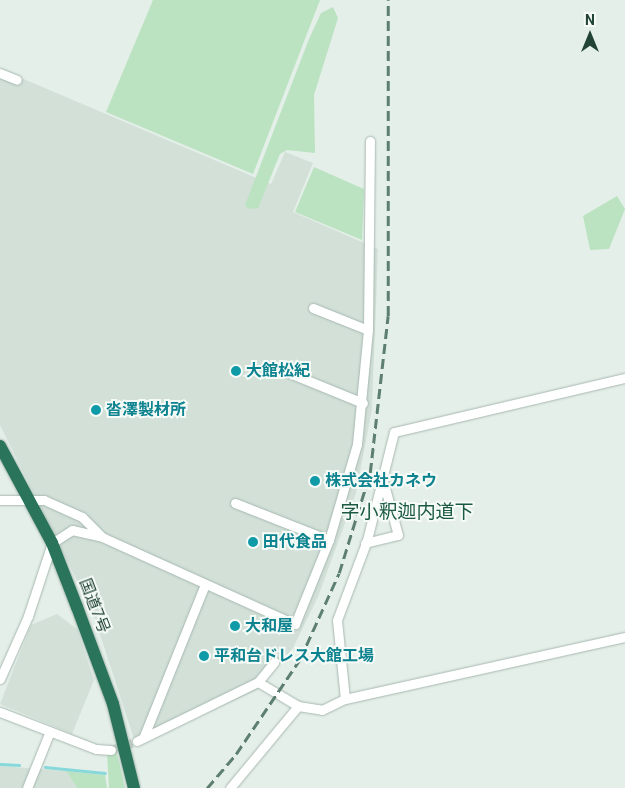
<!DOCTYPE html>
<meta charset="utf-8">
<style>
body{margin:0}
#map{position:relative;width:625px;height:788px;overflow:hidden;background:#e5efe9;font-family:Roboto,"Noto Sans JP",sans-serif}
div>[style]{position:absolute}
.built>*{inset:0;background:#d2e0d8}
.green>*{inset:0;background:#bbe3c1}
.stream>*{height:2.5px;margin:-1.25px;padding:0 1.25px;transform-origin:1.25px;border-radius:1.25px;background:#87d8da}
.minor-tunnel>*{height:9px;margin-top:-4.5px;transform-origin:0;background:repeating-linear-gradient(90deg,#becdc5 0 9px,transparent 0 13.5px)}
.roads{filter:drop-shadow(0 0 1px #a6b8b0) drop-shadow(0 0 1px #a6b8b0)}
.minor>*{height:9px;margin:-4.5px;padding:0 4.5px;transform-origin:4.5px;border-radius:4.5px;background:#fff}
.highway>*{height:12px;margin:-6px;padding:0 6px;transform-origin:6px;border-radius:6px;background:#29745b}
.rail>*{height:2.5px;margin-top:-1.25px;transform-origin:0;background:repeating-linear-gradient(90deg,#5c7f71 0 10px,transparent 0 15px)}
.dots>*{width:14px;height:14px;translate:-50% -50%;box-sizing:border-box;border:2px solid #f6fbf8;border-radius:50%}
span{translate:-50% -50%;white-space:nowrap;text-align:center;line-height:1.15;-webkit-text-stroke:4px #f6fbf8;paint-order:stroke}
.culture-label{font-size:16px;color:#0d838f;font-weight:700}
.left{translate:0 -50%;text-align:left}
.street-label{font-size:16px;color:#214436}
.quarter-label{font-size:19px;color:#1a5942}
.north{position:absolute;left:565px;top:10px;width:50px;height:50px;-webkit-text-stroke:4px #f6fbf8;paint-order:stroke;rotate:0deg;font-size:14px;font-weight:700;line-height:20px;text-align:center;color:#214436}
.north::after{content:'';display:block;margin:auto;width:18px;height:22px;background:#214436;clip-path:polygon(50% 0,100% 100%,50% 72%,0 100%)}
</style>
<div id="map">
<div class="built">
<i style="clip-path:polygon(0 69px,271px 184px,285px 152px,313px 163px,293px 212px,378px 249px,372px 409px,356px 493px,318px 597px,293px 648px,257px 690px,136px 745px,93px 613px,0 425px)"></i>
<i style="clip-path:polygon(57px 614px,77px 629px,94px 680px,72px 734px,0 704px,31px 625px)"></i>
<i style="clip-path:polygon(0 766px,66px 771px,77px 788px,0 788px)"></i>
</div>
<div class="green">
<i style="clip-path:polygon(153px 0,320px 0,253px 174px,106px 112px)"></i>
<i style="clip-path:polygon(333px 7px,338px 18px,314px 95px,315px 153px,287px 150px,280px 154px,258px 208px,248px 209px,245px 205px,309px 39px,321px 13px)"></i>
<i style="clip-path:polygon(314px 167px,364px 189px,362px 240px,295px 212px)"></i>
<i style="clip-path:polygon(617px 196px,625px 209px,609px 249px,590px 250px,583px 216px)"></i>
<i style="clip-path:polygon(116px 752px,119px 761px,125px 788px,109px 788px,107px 754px)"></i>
<i style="clip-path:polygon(66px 771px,105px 775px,107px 788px,77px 788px)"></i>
</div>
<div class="stream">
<i style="left:0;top:764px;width:19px;rotate:3deg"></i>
<i style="left:45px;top:767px;width:60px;rotate:5.7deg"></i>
</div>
<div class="minor-tunnel">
<i style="left:111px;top:750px;width:28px;rotate:-19deg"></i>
</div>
<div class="roads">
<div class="minor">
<i style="left:0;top:73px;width:18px;rotate:22deg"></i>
<i style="left:313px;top:308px;width:59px;rotate:21.8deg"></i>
<i style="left:287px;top:372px;width:82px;rotate:22.2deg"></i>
<i style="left:0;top:500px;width:44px"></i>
<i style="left:44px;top:500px;width:42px;rotate:24.1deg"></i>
<i style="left:82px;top:517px;width:27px;rotate:45deg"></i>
<i style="left:235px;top:503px;width:101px;rotate:21.5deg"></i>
<i style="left:365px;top:543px;width:34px;rotate:-14deg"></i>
<i style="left:398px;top:535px;width:56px;rotate:-105.5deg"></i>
<i style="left:0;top:679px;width:69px;rotate:-66deg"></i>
<i style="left:28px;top:616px;width:77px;rotate:-71.8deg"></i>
<i style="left:52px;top:543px;width:24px;rotate:-33deg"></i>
<i style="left:72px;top:530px;width:31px;rotate:13deg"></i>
<i style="left:102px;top:537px;width:212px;rotate:24.3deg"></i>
<i style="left:295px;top:624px;width:91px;rotate:-68deg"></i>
<i style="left:329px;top:540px;width:100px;rotate:-73.7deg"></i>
<i style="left:357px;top:444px;width:115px;rotate:-84.5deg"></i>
<i style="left:368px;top:330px;width:189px;rotate:-89.4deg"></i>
<i style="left:258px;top:682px;width:47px;rotate:31deg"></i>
<i style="left:298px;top:706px;width:24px;rotate:9deg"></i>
<i style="left:322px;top:710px;width:25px;rotate:-26deg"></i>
<i style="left:345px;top:699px;width:287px;rotate:-12.5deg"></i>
<i style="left:345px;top:699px;width:79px;rotate:-95.8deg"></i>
<i style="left:337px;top:620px;width:85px;rotate:-69.4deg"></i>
<i style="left:367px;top:540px;width:111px;rotate:-76deg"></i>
<i style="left:394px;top:432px;width:237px;rotate:-13.2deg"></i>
<i style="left:0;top:712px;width:103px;rotate:21.1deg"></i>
<i style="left:96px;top:749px;width:15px;rotate:4deg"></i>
<i style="left:144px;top:736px;width:161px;rotate:-68.1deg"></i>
<i style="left:137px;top:741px;width:135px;rotate:-26deg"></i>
<i style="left:258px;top:682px;width:26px;rotate:-51deg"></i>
<i style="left:27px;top:788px;width:61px;rotate:-68deg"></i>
<i style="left:230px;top:788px;width:107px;rotate:-50.3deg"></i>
</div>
<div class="highway">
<i style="left:0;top:446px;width:110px;rotate:61.8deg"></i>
<i style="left:52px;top:543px;width:69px;rotate:68.7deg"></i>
<i style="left:77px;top:607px;width:103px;rotate:69.6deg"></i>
<i style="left:113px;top:704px;width:87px;rotate:76deg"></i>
</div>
</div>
<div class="rail">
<i style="left:207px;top:788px;width:45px;rotate:-49.5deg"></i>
<i style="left:236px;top:754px;width:115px;rotate:-56deg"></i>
<i style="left:300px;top:659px;width:94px;rotate:-65.6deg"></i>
<i style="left:339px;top:573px;width:105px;rotate:-72.8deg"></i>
<i style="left:370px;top:473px;width:158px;rotate:-83.5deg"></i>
<i style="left:388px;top:316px;width:316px;rotate:-90deg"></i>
</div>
<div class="dots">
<i style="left:236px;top:371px;background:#0f9aa8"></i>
<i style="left:96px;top:410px;background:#0f9aa8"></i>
<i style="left:315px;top:481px;background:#0f9aa8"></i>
<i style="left:253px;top:542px;background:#0f9aa8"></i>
<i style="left:235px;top:626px;background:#0f9aa8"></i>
<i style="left:204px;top:656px;background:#0f9aa8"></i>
</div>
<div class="culture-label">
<span class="left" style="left:246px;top:371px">大館松紀</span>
<span class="left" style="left:106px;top:410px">沓澤製材所</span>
<span class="left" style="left:325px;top:481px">株式会社カネウ</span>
<span class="left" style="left:263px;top:542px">田代食品</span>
<span class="left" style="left:245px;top:626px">大和屋</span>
<span class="left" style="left:214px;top:656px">平和台ドレス大館工場</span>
</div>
<div class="street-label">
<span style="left:94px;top:606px;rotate:69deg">国道7号</span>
</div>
<div class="quarter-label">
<span style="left:407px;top:512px">字小釈迦内道下</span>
</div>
<div class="north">N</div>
</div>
